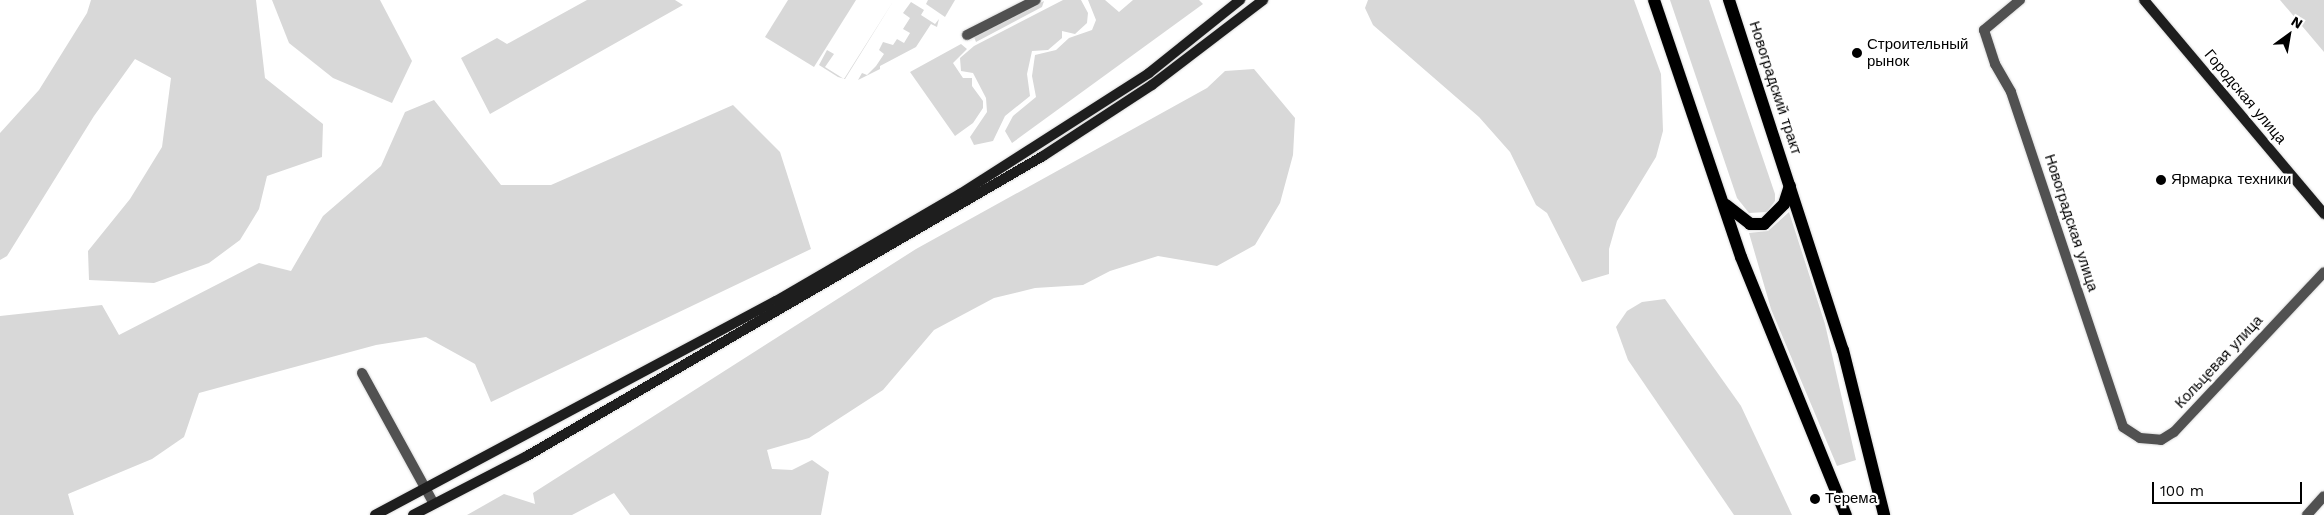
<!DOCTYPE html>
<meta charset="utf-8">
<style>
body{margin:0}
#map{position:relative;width:2324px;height:515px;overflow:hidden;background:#fff;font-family:"Work Sans",sans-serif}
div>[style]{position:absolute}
.green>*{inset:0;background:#d8d8d8}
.roads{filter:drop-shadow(0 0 1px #dbdbdb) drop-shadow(0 0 1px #dbdbdb)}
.street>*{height:10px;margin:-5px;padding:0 5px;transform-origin:5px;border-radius:5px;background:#515151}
.secondary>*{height:10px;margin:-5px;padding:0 5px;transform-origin:5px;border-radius:5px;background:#1e1e1e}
.primary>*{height:12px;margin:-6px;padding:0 6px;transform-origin:6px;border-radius:6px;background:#000}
.dots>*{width:14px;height:14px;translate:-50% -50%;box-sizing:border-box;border:2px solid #fff;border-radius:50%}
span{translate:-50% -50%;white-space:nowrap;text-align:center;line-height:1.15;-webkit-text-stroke:4.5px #fff;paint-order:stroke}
.poi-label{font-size:15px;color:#000}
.left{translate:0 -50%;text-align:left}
.street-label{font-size:15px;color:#000}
.north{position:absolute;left:2264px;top:10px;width:50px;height:50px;-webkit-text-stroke:4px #fff;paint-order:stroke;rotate:32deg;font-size:14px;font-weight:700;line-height:20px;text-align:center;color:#000}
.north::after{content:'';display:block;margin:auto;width:18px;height:22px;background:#000;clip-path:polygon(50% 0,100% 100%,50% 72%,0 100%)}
.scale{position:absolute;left:2152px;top:482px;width:150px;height:22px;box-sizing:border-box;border:2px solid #000;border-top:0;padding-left:6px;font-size:15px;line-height:18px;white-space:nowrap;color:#000;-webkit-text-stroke:4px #fff;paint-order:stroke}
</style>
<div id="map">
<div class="green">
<i style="clip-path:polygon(91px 0,256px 0,265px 78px,323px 124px,322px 157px,267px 176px,259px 209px,240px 240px,209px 263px,154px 283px,89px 280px,88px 251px,130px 199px,162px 147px,171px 78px,135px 59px,94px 116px,7px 256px,0 260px,0 133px,39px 90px,87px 13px)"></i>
<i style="clip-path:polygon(272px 0,380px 0,412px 61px,392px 103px,333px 78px,289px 43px)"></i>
<i style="clip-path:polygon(587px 0,675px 0,683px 5px,490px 114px,461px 58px,497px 38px,507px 44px)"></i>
<i style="clip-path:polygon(788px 0,856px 0,814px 67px,765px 37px)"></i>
<i style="clip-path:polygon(894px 0,845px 79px,838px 77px,819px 65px,827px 50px,834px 54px,825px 67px,844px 79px)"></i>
<i style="clip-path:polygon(928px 0,955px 0,945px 17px,926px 4px)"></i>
<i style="clip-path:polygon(1063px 0,1081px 0,1088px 13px,1087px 23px,1075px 34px,1062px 31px,1062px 38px,1048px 50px,1032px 51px,1027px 74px,1030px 96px,1005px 116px,993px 141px,974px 145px,970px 137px,987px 112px,986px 98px,973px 73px,961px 71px,960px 58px,974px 46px)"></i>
<i style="clip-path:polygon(1088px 0,1105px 0,1119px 12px,1133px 0,1199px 0,1203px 4px,1012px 143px,1005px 131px,1013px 116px,1036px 97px,1032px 76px,1035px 55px,1056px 50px,1069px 38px,1092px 30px,1096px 20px)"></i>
<i style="clip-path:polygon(1368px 0,1634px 0,1661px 74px,1663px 131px,1656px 157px,1617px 221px,1609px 249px,1609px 274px,1582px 282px,1547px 213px,1536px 205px,1510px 152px,1479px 117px,1373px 25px,1365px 8px)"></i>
<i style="clip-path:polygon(1670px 0,1709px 0,1775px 194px,1775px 201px,1767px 212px,1749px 213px,1737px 198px)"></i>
<i style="clip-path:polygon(2280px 0,2324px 0,2324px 52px)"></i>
<i style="clip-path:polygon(1044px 1px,1042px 7px,976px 42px,974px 37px)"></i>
<i style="clip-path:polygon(911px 2px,924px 10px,921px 15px,935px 24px,939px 19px,937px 27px,931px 24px,916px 47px,880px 66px,880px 69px,858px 80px,862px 73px,867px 75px,876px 66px,884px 54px,879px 50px,883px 42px,893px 45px,897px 39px,904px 43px,910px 33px,903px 29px,910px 18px,903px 13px)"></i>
<i style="clip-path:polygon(961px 44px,967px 49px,953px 63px,963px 78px,972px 78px,972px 86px,983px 101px,983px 108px,973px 123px,955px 136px,910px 72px)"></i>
<i style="clip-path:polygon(1254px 69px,1295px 118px,1293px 155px,1280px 203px,1255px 245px,1217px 266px,1158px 256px,1110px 271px,1083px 285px,1035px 288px,994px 298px,934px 330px,883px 390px,809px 438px,767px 450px,772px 469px,792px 470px,812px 460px,829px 472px,821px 515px,630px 515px,614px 493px,572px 515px,467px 515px,504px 494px,535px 504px,533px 493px,916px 249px,1207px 88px,1225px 71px)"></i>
<i style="clip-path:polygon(434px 100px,501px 185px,551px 185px,733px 105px,780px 152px,811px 249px,491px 402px,475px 364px,426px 337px,376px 345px,199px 393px,184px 437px,152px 459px,68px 494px,74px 515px,0 515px,0 316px,102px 305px,119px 335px,259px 263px,291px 271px,323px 216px,381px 166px,405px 112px)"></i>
<i style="clip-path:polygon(1789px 212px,1825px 324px,1856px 460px,1837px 466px,1771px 309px,1749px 233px,1768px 231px)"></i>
<i style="clip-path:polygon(1665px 299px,1741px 406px,1792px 515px,1734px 515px,1628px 360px,1616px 327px,1627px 311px,1642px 302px)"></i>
</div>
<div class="roads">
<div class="street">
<i style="left:2020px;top:0;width:47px;rotate:140.2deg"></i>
<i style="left:1984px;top:30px;width:36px;rotate:72deg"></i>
<i style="left:1995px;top:64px;width:32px;rotate:60deg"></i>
<i style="left:2011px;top:92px;width:353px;rotate:71.5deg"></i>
<i style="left:2123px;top:427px;width:20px;rotate:33deg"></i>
<i style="left:2140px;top:438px;width:21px;rotate:5deg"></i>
<i style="left:2161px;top:440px;width:15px;rotate:-32deg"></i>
<i style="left:2174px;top:432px;width:219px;rotate:-46.8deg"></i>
<i style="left:967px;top:35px;width:77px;rotate:-26.9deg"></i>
<i style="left:362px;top:373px;width:149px;rotate:61.2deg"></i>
<i style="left:2307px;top:515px;width:25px;rotate:-48deg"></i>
</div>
<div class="secondary">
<i style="left:2144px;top:0;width:280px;rotate:49.9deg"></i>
<i style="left:375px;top:515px;width:455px;rotate:-28.1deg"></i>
<i style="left:776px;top:301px;width:213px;rotate:-30.2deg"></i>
<i style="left:960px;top:194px;width:224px;rotate:-32.6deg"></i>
<i style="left:1149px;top:73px;width:117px;rotate:-38.7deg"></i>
<i style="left:413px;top:515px;width:128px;rotate:-27.4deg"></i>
<i style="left:527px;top:456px;width:597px;rotate:-30.17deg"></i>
<i style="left:1043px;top:156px;width:130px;rotate:-33.1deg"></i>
<i style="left:1152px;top:85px;width:140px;rotate:-37.4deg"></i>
</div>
<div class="primary">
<i style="left:1654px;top:0;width:271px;rotate:71.3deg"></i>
<i style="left:1741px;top:257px;width:279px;rotate:67.9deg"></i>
<i style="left:1729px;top:0;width:368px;rotate:72deg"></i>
<i style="left:1843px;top:350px;width:170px;rotate:76deg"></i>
<i style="left:1726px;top:205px;width:31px;rotate:38deg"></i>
<i style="left:1750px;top:224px;width:14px"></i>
<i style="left:1764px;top:224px;width:28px;rotate:-45deg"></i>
<i style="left:1784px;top:204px;width:19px;rotate:-72deg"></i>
</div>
</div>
<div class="dots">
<i style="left:1857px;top:53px;background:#000"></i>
<i style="left:2161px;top:180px;background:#000"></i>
<i style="left:1815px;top:499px;background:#000"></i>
</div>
<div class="poi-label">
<span class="left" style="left:1867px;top:53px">Строительный<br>рынок</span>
<span class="left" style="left:2171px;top:180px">Ярмарка техники</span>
<span class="left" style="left:1825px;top:499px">Терема</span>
</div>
<div class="street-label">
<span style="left:1775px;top:88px;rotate:72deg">Новоградский тракт</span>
<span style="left:2245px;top:97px;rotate:50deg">Городская улица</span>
<span style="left:2071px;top:223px;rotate:72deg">Новоградская улица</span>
<span style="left:2219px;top:362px;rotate:-47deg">Кольцевая улица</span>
</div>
<div class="north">N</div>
<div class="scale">100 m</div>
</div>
